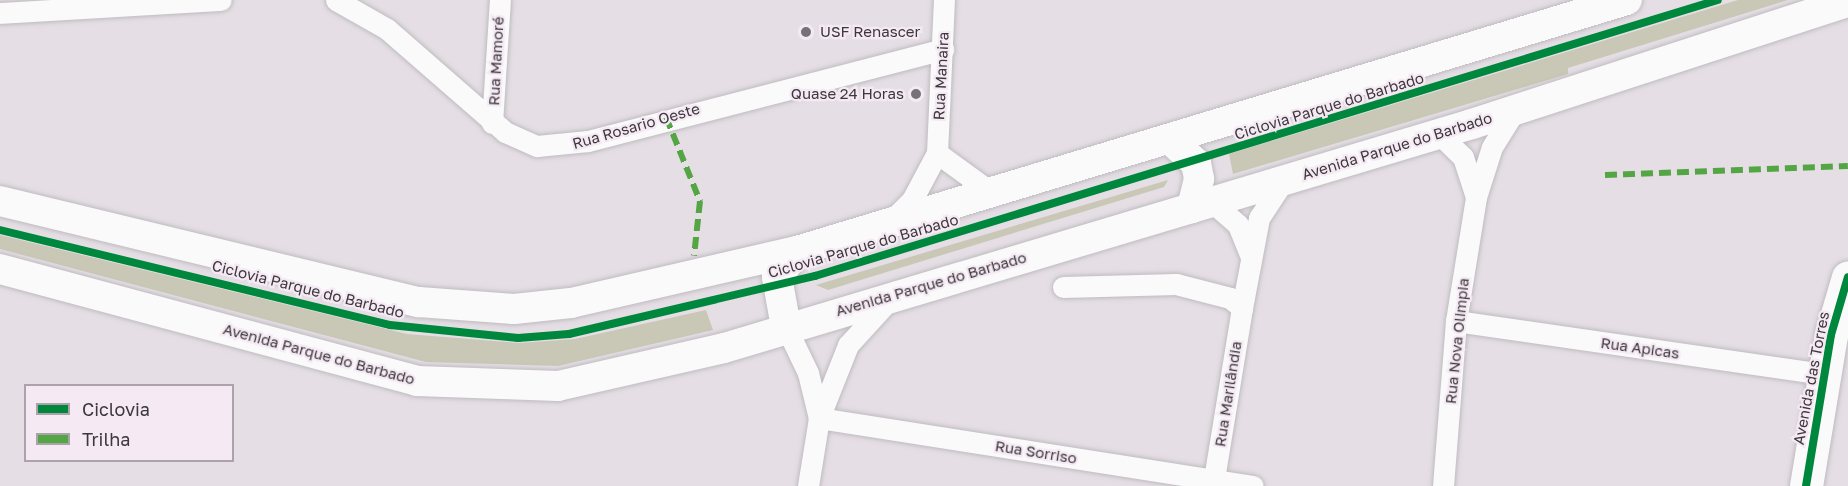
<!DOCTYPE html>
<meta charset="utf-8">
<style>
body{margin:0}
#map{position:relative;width:1848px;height:486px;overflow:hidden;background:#e5dfe5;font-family:"Golos Text",sans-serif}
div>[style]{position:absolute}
.green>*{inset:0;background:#c9c7b6}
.roads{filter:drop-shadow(0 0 2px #bfbbbf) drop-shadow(0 0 2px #bfbbbf)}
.street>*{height:21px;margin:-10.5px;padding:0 10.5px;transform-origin:10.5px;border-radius:10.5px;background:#fbfafb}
.secondary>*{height:30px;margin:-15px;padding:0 15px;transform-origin:15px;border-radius:15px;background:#fbfafb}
.primary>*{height:33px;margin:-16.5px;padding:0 16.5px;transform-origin:16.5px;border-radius:16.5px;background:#fbfafb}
.quiet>*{height:6px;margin-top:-3px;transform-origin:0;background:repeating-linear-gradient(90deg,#54a645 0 12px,transparent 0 18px)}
.cycleway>*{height:8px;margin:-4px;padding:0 4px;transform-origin:4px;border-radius:4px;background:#00873e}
.dots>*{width:16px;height:16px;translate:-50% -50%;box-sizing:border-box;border:3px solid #f5eaf4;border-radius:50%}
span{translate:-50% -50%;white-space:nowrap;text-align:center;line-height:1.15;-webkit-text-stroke:4.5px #f5eaf4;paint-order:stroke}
.poi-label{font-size:15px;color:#3c383c}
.left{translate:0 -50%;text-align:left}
.right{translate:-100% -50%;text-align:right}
.street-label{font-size:15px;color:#3c383c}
.legend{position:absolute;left:24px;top:384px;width:210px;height:78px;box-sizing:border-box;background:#f5eaf4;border:2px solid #aba3aa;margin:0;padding:8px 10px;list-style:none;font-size:18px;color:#3c383c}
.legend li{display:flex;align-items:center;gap:12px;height:30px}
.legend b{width:30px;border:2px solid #aba3aa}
</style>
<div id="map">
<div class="green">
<i style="clip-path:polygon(1738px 0,1788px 0,1568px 68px,1568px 74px,1233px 174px,1229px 154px)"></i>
<i style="clip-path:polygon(1168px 180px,1164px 187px,828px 290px,816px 285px)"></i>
<i style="clip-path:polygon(0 235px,407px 334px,519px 343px,575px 339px,706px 310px,713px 330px,558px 366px,426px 362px,0 249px)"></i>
</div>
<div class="roads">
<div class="street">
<i style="left:336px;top:0;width:59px;rotate:29.6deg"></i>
<i style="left:387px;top:29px;width:157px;rotate:41.1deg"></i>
<i style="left:505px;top:132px;width:35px;rotate:24deg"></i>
<i style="left:537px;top:146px;width:51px;rotate:-5.6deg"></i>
<i style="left:588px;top:141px;width:367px;rotate:-14.5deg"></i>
<i style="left:0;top:13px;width:221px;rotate:-3.4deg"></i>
<i style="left:492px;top:123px;width:123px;rotate:-86.3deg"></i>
<i style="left:1439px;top:134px;width:33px;rotate:44deg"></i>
<i style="left:1463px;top:157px;width:42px;rotate:72deg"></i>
<i style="left:1476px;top:197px;width:52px;rotate:-72.3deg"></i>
<i style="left:1492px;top:147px;width:44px;rotate:-58.1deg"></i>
<i style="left:937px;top:153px;width:68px;rotate:36deg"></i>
<i style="left:1212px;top:202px;width:35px;rotate:41deg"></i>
<i style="left:1238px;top:225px;width:32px;rotate:68deg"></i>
<i style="left:891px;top:221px;width:30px;rotate:-45deg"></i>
<i style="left:912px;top:200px;width:53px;rotate:-62deg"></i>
<i style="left:937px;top:153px;width:153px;rotate:-87.4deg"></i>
<i style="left:1063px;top:287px;width:113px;rotate:-1.5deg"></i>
<i style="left:1176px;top:284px;width:56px;rotate:14.5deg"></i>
<i style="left:1230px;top:298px;width:16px;rotate:40deg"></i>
<i style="left:1242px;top:308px;width:173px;rotate:99.3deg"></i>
<i style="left:1242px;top:308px;width:92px;rotate:-79.3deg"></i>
<i style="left:1259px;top:218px;width:45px;rotate:-56.7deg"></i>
<i style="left:1456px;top:321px;width:372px;rotate:8.2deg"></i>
<i style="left:786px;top:327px;width:51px;rotate:64.4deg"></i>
<i style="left:808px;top:373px;width:46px;rotate:76.3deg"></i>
<i style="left:819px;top:418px;width:79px;rotate:-68.3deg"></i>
<i style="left:848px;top:345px;width:59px;rotate:-47.7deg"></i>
<i style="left:808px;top:486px;width:69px;rotate:-80.8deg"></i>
<i style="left:819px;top:418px;width:439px;rotate:8.9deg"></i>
<i style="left:1443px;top:486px;width:166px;rotate:-85.5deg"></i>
<i style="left:1456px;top:321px;width:126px;rotate:-80.8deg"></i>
</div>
<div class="secondary">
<i style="left:1172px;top:141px;width:33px;rotate:43deg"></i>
<i style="left:1196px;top:163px;width:16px;rotate:79deg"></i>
<i style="left:1199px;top:179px;width:30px;rotate:104deg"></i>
<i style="left:0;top:201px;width:431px;rotate:13.6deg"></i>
<i style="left:419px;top:302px;width:95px;rotate:4.2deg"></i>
<i style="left:514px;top:309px;width:57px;rotate:-6deg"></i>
<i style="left:571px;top:303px;width:232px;rotate:-13deg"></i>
<i style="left:797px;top:251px;width:867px;rotate:-16.83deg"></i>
<i style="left:0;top:269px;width:432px;rotate:15deg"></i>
<i style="left:417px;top:381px;width:141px;rotate:2deg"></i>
<i style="left:558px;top:386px;width:170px;rotate:-12.9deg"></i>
<i style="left:724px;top:348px;width:781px;rotate:-16.67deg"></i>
<i style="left:1472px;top:124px;width:395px;rotate:-18deg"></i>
<i style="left:786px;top:327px;width:51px;rotate:-100.2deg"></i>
<i style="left:777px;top:277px;width:33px;rotate:-52deg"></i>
</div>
<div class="primary">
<i style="left:1806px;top:486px;width:153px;rotate:-80.6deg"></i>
<i style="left:1831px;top:335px;width:60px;rotate:-73.7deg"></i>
</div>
</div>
<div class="quiet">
<i style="left:666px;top:117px;width:91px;rotate:68deg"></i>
<i style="left:700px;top:201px;width:55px;rotate:96.2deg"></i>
<i style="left:1605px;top:175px;width:243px;rotate:-2.1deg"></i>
</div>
<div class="cycleway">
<i style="left:0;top:230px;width:401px;rotate:13.7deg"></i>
<i style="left:390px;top:325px;width:129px;rotate:5.8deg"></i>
<i style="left:518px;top:338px;width:51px;rotate:-4.5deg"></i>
<i style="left:569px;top:334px;width:253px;rotate:-13.3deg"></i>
<i style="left:815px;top:276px;width:944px;rotate:-17deg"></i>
<i style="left:1806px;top:486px;width:153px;rotate:-80.6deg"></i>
<i style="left:1831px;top:335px;width:60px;rotate:-73.7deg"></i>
</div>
<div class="dots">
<i style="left:806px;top:32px;background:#777277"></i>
<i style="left:916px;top:94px;background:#777277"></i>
</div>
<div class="poi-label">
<span class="left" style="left:820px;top:32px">USF Renascer</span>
<span class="right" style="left:904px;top:94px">Quase 24 Horas</span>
</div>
<div class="street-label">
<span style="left:496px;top:61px;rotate:-87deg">Rua Mamoré</span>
<span style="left:941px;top:76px;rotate:-87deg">Rua Manaira</span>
<span style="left:1329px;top:106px;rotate:-17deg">Ciclovia Parque do Barbado</span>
<span style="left:636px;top:126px;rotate:-16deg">Rua Rosario Oeste</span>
<span style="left:1397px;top:146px;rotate:-17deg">Avenida Parque do Barbado</span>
<span style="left:863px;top:246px;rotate:-16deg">Ciclovia Parque do Barbado</span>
<span style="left:931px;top:284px;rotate:-16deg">Avenida Parque do Barbado</span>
<span style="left:308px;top:289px;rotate:14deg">Ciclovia Parque do Barbado</span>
<span style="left:1457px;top:341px;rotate:-84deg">Rua Nova Olimpia</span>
<span style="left:1640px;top:348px;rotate:8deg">Rua Apicas</span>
<span style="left:319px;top:354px;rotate:15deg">Avenida Parque do Barbado</span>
<span style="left:1811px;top:378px;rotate:-79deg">Avenida das Torres</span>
<span style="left:1228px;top:394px;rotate:-81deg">Rua Marilândia</span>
<span style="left:1036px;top:452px;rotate:9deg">Rua Sorriso</span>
</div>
<ul class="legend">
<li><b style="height:8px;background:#00873e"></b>Ciclovia</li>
<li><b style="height:8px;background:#54a645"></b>Trilha</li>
</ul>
</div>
